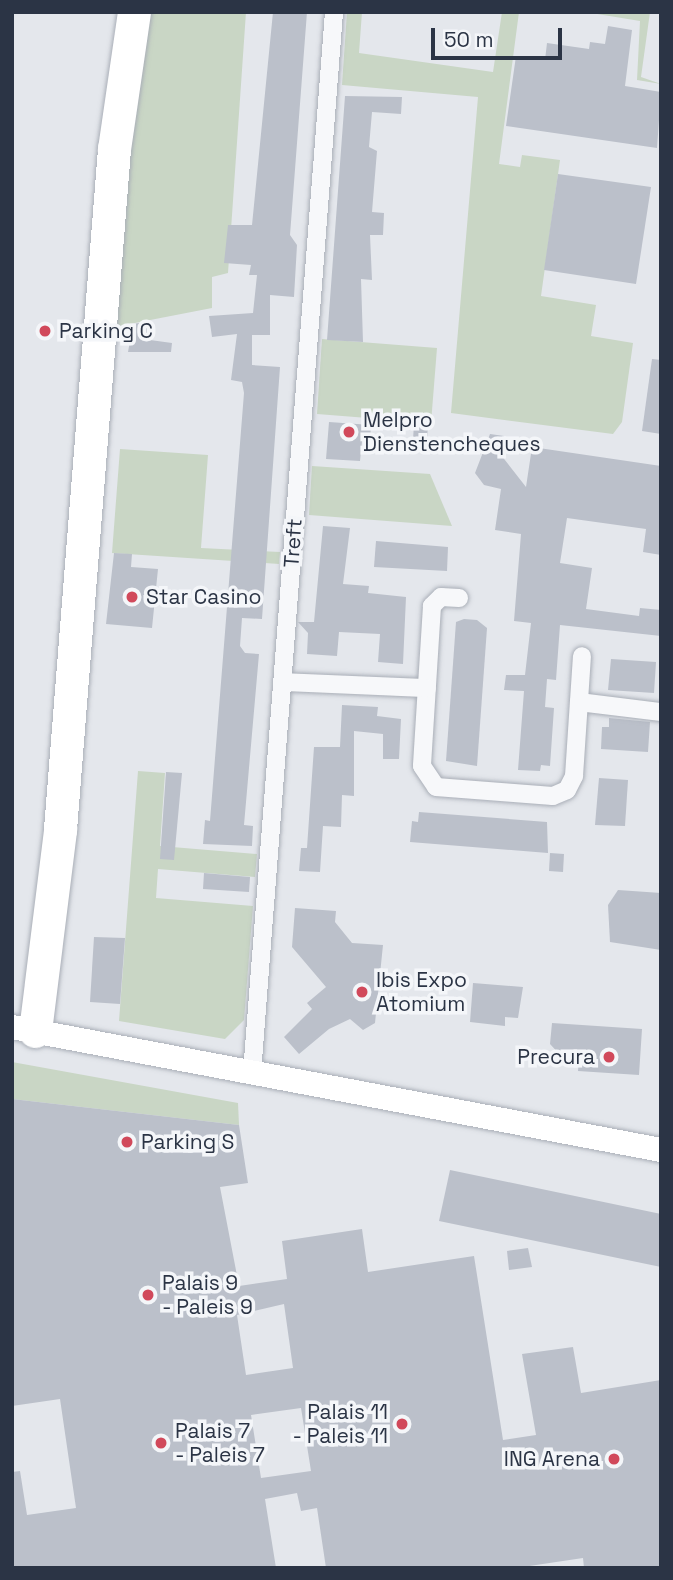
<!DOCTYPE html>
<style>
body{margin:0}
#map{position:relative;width:673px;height:1580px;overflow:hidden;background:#e4e7ec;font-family:"Space Grotesk",sans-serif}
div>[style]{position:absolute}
.green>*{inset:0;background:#c9d6c5}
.building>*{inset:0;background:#bbc0ca}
.roads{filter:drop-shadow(0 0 2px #a9aeb7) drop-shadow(0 0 2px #a9aeb7)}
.street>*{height:18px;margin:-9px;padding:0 9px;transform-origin:9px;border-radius:9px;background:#f7f8fa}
.secondary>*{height:24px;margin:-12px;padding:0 12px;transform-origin:12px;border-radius:12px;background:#fff}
.highway>*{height:33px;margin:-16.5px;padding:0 16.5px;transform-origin:16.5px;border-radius:16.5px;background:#fff}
.dots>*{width:19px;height:19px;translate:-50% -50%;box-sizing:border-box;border:4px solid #f4f6f9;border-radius:50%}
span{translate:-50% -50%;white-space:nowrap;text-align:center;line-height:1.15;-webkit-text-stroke:7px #f4f6f9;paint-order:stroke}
.poi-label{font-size:21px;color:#2b3445}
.left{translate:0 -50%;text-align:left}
.right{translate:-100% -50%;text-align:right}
.street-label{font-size:21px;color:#2b3445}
.frame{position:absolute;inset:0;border:14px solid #2b3445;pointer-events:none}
.scale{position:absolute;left:431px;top:28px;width:131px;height:32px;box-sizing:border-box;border:4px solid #2b3445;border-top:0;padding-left:9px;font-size:21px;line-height:24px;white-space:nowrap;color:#2b3445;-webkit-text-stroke:5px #f4f6f9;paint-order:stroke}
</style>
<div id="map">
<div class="green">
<i style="clip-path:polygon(144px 12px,246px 12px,228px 273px,212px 277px,212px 308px,109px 328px)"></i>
<i style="clip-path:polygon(347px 12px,362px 12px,359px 53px,493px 72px,502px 12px,519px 12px,499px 164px,520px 167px,522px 155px,560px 160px,541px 296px,596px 305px,591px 336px,633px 343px,622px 422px,613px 434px,451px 413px,478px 97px,342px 85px)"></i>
<i style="clip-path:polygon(585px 12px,650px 12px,641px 77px,661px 84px,637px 80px,640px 21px)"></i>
<i style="clip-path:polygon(322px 339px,437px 348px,431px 423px,317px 414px)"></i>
<i style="clip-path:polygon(120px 449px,208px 455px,201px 548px,280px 552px,279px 564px,112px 553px)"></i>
<i style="clip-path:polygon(312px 466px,430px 474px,452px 526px,309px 515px)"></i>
<i style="clip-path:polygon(138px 771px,165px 773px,160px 846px,257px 854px,255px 877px,158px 869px,156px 898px,253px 906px,244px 1020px,225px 1039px,119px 1021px)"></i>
<i style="clip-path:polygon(12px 1062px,238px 1103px,239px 1125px,12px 1099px)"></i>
</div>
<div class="building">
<i style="clip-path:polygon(273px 12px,307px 12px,290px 235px,297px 245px,294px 297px,270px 295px,270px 335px,252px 335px,252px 365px,280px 367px,262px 619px,242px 618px,240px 646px,245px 653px,259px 654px,244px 825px,253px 826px,252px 846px,203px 844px,205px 820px,210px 821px,244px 393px,242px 382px,231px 380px,237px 334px,212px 337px,209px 316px,253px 313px,257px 275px,249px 275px,251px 265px,224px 263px,228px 225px,252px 225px)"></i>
<i style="clip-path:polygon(608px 26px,632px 30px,625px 86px,661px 92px,657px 148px,506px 126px,516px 56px,545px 60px,547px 43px,589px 49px,590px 42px,605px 44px)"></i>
<i style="clip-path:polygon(345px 96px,402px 97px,401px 114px,372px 112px,369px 147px,377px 151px,372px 212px,384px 213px,383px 235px,370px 235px,372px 280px,361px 279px,363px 342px,327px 340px)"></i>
<i style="clip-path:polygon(558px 174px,651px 187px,636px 284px,544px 270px)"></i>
<i style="clip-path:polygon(150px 321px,150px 340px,172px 343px,171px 352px,128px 352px,133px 324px)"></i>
<i style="clip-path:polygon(652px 359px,661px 360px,661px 434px,642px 431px)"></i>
<i style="clip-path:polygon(329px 422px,371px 425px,370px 441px,362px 441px,360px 461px,326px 459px)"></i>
<i style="clip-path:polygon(414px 423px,428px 423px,427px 441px,413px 440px)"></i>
<i style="clip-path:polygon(490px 434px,504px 436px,501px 455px,526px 487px,532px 447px,661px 466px,661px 555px,643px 552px,646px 529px,567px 518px,560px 563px,592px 568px,586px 609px,639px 616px,640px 608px,661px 610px,661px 636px,560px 625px,556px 680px,547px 679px,545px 707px,554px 708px,550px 766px,541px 765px,540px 771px,518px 770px,524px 691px,504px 690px,506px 675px,525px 675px,531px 623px,514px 621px,521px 534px,495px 530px,501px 489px,484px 485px,475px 473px)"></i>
<i style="clip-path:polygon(323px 526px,350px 528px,343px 584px,369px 586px,368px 593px,406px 597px,403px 664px,378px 662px,380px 634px,339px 632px,337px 656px,307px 654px,308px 633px,298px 622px,314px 622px)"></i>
<i style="clip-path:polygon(376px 541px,448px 547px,447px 571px,374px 567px)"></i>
<i style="clip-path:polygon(114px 553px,132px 554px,131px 567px,158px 569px,152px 628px,106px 624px)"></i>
<i style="clip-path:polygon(464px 619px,477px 620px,487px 628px,477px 766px,446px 761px,456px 622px)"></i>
<i style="clip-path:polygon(611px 659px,656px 662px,654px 693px,608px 690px)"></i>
<i style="clip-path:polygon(342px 705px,378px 707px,377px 716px,401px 719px,399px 759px,383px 759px,383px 734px,354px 731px,354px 796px,342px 795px,341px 827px,323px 826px,320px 872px,299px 871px,301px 848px,307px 848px,314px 747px,340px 747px)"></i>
<i style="clip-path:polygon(609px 718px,650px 722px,648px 752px,601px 749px,602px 727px,609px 727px)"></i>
<i style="clip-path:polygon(166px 772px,182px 773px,174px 860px,160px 859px)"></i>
<i style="clip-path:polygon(599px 778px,628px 780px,625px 826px,595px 825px)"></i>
<i style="clip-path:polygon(419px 812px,547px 822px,548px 853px,410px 842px,412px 821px,418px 822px)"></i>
<i style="clip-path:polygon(550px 853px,564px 854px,563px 872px,549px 871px)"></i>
<i style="clip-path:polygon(204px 873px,250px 877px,249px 892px,203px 889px)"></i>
<i style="clip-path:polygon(618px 890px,661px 893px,661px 950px,610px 942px,608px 905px)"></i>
<i style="clip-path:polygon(295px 908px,336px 911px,335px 922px,352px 943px,383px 945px,375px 1023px,363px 1030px,350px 1019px,329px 1029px,299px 1054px,284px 1037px,312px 1009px,307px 1003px,326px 987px,292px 947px)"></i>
<i style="clip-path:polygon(94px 937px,125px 938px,120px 1004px,90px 1002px)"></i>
<i style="clip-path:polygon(473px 983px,523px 987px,518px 1018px,505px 1017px,505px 1026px,470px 1022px)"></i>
<i style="clip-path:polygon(552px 1023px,642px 1029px,639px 1075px,578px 1071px,579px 1059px,562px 1057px,550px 1044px)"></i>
<i style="clip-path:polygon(evenodd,12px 1099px,239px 1125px,248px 1183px,220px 1187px,239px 1286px,287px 1279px,282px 1241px,362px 1229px,368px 1272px,474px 1256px,503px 1440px,536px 1435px,522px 1354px,573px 1347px,581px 1393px,661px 1380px,661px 1568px,584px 1568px,583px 1558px,516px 1568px,326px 1568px,317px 1508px,301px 1511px,297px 1493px,265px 1499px,276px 1568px,12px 1568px,12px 1472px,20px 1471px,27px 1515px,76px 1508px,60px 1399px,12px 1406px,12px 1099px,284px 1304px,293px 1368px,246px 1375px,237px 1315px,284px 1304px,12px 1099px,301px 1408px,311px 1471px,261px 1478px,251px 1415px,301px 1408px)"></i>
<i style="clip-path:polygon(450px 1170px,661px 1214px,661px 1267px,439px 1221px)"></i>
<i style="clip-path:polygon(528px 1248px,532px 1267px,509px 1270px,507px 1251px)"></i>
</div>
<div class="roads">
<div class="street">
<i style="left:459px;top:598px;width:18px;rotate:-177deg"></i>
<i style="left:441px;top:597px;width:13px;rotate:135deg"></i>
<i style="left:432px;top:606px;width:160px;rotate:93.6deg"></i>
<i style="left:422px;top:766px;width:25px;rotate:56deg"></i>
<i style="left:436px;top:787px;width:117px;rotate:4.4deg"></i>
<i style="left:553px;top:796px;width:15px;rotate:-23deg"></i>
<i style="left:567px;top:790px;width:16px;rotate:-63deg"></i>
<i style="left:574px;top:776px;width:120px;rotate:-86.2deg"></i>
<i style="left:283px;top:682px;width:144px;rotate:2.4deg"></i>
<i style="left:579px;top:702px;width:83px;rotate:7deg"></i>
<i style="left:252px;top:1073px;width:1064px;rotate:-85.58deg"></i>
</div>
<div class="secondary">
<i style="left:12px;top:1027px;width:661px;rotate:10.73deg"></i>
</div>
<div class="highway">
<i style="left:35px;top:1031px;width:204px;rotate:-82.9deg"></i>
<i style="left:60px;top:829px;width:682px;rotate:-85.46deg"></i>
<i style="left:114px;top:149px;width:138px;rotate:-81.7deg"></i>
</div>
</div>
<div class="dots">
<i style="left:45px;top:331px;background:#d1495b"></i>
<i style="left:349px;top:432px;background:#d1495b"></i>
<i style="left:132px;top:597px;background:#d1495b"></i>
<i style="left:362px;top:992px;background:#d1495b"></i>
<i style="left:609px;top:1057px;background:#d1495b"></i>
<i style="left:127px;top:1142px;background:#d1495b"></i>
<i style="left:148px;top:1295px;background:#d1495b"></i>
<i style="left:402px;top:1424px;background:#d1495b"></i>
<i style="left:161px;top:1443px;background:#d1495b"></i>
<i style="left:614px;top:1459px;background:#d1495b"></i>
</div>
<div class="poi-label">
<span class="left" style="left:59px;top:331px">Parking C</span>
<span class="left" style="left:363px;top:432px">Melpro<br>Dienstencheques</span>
<span class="left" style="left:146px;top:597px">Star Casino</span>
<span class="left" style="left:376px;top:992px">Ibis Expo<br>Atomium</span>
<span class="right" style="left:595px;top:1057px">Precura</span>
<span class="left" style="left:141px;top:1142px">Parking S</span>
<span class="left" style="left:162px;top:1295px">Palais 9<br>- Paleis 9</span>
<span class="right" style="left:388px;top:1424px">Palais 11<br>- Paleis 11</span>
<span class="left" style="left:175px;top:1443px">Palais 7<br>- Paleis 7</span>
<span class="right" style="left:600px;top:1459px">ING Arena</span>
</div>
<div class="street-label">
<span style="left:293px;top:543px;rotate:-86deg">Treft</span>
</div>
<div class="frame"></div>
<div class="scale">50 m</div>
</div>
